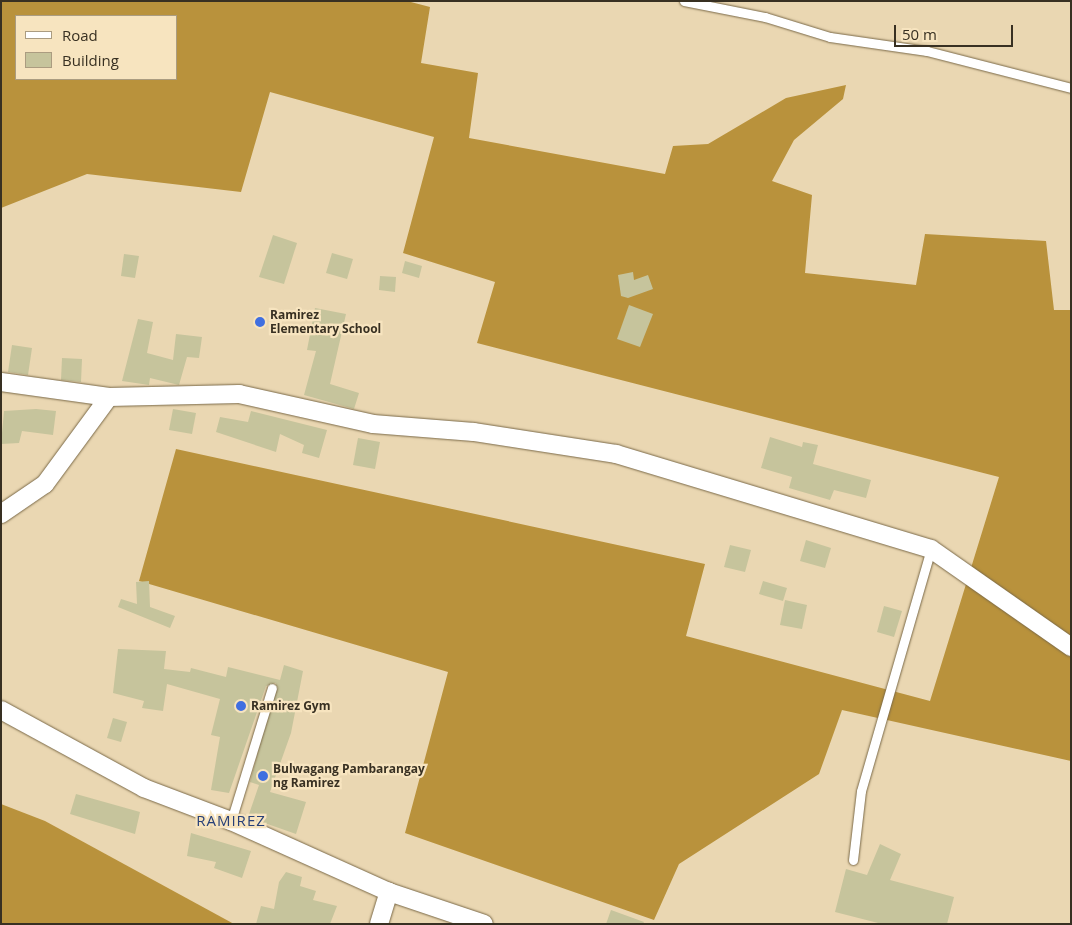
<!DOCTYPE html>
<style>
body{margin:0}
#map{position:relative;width:1072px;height:925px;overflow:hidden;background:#ead7b2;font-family:"Open Sans",sans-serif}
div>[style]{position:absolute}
.forest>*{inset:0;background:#b9923c}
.building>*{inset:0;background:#c6c49c}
.roads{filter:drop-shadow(0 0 1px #7a6948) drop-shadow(0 0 1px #7a6948)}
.lane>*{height:9px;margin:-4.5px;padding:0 4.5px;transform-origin:4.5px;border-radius:4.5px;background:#fff}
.street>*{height:18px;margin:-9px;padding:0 9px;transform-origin:9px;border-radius:9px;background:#fff}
.dots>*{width:14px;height:14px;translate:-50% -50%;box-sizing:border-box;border:2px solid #f7e4bf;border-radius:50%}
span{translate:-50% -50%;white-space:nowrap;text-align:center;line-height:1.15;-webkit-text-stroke:4.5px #f7e4bf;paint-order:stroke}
.poi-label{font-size:12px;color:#383022;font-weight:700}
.left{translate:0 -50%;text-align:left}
.quarter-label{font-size:15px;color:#274078;letter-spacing:1px}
.frame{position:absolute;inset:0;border:2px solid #383022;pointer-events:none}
.legend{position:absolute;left:15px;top:15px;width:162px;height:65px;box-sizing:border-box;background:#f7e4bf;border:1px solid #ab9c80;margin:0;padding:6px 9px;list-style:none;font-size:15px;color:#383022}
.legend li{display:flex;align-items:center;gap:10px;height:25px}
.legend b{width:25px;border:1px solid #ab9c80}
.scale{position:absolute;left:894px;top:25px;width:119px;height:22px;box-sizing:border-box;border:2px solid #383022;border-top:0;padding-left:6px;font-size:15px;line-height:18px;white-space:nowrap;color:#383022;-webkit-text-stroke:4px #f7e4bf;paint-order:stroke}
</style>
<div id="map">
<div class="forest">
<i style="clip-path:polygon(evenodd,1px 1px,407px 1px,430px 7px,421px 63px,478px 73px,469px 138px,665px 174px,673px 146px,708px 144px,786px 98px,846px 85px,843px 99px,794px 140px,772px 181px,812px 195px,805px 273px,916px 285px,925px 234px,1046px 241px,1054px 310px,1071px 310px,1071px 761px,842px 710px,819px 774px,679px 864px,654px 920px,405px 833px,448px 672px,139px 581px,176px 449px,705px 564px,686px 636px,930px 701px,999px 477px,477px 343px,495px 282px,403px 253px,434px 137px,270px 92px,241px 192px,87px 174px,1px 208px,1px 1px,16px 16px,176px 16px,176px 79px,16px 79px,16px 16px)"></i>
<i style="clip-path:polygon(1px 804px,45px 821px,234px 924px,1px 924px)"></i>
</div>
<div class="building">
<i style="clip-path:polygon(273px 235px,297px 243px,284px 284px,259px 277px)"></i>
<i style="clip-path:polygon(332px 253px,353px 259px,347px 279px,326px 273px)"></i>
<i style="clip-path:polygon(124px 254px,139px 256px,135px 278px,121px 276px)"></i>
<i style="clip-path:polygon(405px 261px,422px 266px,419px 278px,402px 273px)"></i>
<i style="clip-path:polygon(633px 272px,634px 280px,648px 275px,653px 289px,628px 298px,621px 296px,618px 275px)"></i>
<i style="clip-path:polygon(380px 276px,396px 277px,395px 292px,379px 290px)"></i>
<i style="clip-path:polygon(629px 305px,653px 314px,640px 347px,617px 339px)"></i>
<i style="clip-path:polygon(315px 308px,346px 314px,330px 384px,359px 393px,354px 409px,304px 395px,316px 351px,307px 350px)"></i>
<i style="clip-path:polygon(138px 319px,153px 322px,147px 353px,173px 360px,176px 334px,202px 337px,199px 358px,187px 357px,179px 385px,150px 378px,149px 385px,122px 381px)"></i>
<i style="clip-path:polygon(12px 345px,32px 348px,28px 375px,8px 372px)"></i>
<i style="clip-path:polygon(62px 358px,82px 359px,81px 382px,61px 380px)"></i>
<i style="clip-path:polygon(36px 409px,56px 411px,53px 435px,22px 431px,19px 443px,1px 444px,4px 411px)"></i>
<i style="clip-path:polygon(173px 409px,196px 413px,192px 434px,169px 430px)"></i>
<i style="clip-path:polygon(251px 411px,327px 430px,319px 458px,302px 453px,304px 445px,280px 434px,276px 452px,216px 432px,220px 417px,248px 422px)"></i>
<i style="clip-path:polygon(770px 437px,802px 447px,803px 442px,818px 445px,813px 464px,871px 480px,866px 498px,834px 490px,830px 500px,789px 488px,792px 477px,761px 468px)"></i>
<i style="clip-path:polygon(358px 438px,380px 442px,375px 469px,353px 465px)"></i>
<i style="clip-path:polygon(806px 540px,831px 548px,825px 568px,800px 561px)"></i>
<i style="clip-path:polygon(730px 545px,751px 550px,745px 572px,724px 567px)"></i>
<i style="clip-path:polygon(149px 581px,150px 607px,175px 616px,170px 628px,118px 607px,121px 599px,137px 604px,136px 582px)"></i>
<i style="clip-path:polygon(763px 581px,787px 588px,783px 601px,759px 594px)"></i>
<i style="clip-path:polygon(785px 600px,807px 605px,802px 629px,780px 625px)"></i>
<i style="clip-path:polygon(884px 606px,902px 611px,894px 637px,877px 632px)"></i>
<i style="clip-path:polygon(118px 649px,166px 651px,164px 669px,190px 672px,191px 668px,226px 677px,228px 667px,280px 680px,284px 665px,303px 671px,291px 733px,270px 792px,306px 802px,296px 834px,248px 817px,259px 785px,250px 782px,276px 683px,266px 686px,229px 793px,211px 790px,220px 737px,211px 735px,220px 699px,167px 684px,163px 711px,142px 708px,144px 701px,113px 693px)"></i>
<i style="clip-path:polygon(113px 718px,127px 722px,121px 742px,107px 738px)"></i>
<i style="clip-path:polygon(76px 794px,140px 812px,135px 834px,70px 814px)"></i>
<i style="clip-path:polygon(191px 833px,251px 851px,242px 878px,214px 868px,216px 862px,187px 856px)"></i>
<i style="clip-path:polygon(880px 844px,901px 854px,890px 880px,954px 897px,947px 924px,882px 924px,835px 912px,846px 869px,867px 875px)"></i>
<i style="clip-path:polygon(286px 872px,302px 877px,300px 886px,316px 891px,313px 900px,337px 906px,330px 924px,256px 924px,261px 906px,274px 909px,279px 882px)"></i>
<i style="clip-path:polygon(611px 910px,644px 922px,643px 924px,606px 924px)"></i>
</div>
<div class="roads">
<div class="lane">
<i style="left:684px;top:1px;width:83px;rotate:11.2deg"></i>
<i style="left:765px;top:17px;width:68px;rotate:17.1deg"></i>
<i style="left:830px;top:37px;width:98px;rotate:8.2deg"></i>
<i style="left:927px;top:51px;width:149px;rotate:14.4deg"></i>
<i style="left:231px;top:821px;width:139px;rotate:-72.9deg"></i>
<i style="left:853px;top:860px;width:69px;rotate:-83.4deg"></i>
<i style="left:861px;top:791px;width:252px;rotate:-73.9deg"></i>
</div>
<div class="street">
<i style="left:1px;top:382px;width:109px;rotate:7.9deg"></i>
<i style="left:109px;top:397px;width:130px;rotate:-1.3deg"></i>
<i style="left:239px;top:394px;width:137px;rotate:12.6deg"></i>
<i style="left:373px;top:424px;width:101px;rotate:4.5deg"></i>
<i style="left:474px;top:432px;width:144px;rotate:8.8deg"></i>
<i style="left:616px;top:454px;width:329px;rotate:16.8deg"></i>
<i style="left:931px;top:549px;width:171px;rotate:35deg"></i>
<i style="left:1px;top:514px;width:53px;rotate:-34.3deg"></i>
<i style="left:45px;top:484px;width:108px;rotate:-53.7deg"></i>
<i style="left:1px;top:710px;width:163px;rotate:28.6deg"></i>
<i style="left:144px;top:788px;width:93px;rotate:20.8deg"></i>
<i style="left:231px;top:821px;width:173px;rotate:24.2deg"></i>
<i style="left:389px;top:892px;width:100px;rotate:18.6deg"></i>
<i style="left:379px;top:924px;width:34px;rotate:-73deg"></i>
</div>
</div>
<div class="dots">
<i style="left:260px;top:322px;background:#406fe0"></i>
<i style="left:241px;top:706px;background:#406fe0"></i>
<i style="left:263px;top:776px;background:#406fe0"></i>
</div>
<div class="poi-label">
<span class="left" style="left:270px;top:322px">Ramirez<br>Elementary School</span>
<span class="left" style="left:251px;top:706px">Ramirez Gym</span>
<span class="left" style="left:273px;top:776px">Bulwagang Pambarangay<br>ng Ramirez</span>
</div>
<div class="quarter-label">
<span style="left:231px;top:821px">RAMIREZ</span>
</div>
<div class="frame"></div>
<ul class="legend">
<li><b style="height:6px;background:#fff"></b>Road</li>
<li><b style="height:14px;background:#c6c49c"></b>Building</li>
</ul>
<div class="scale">50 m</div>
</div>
